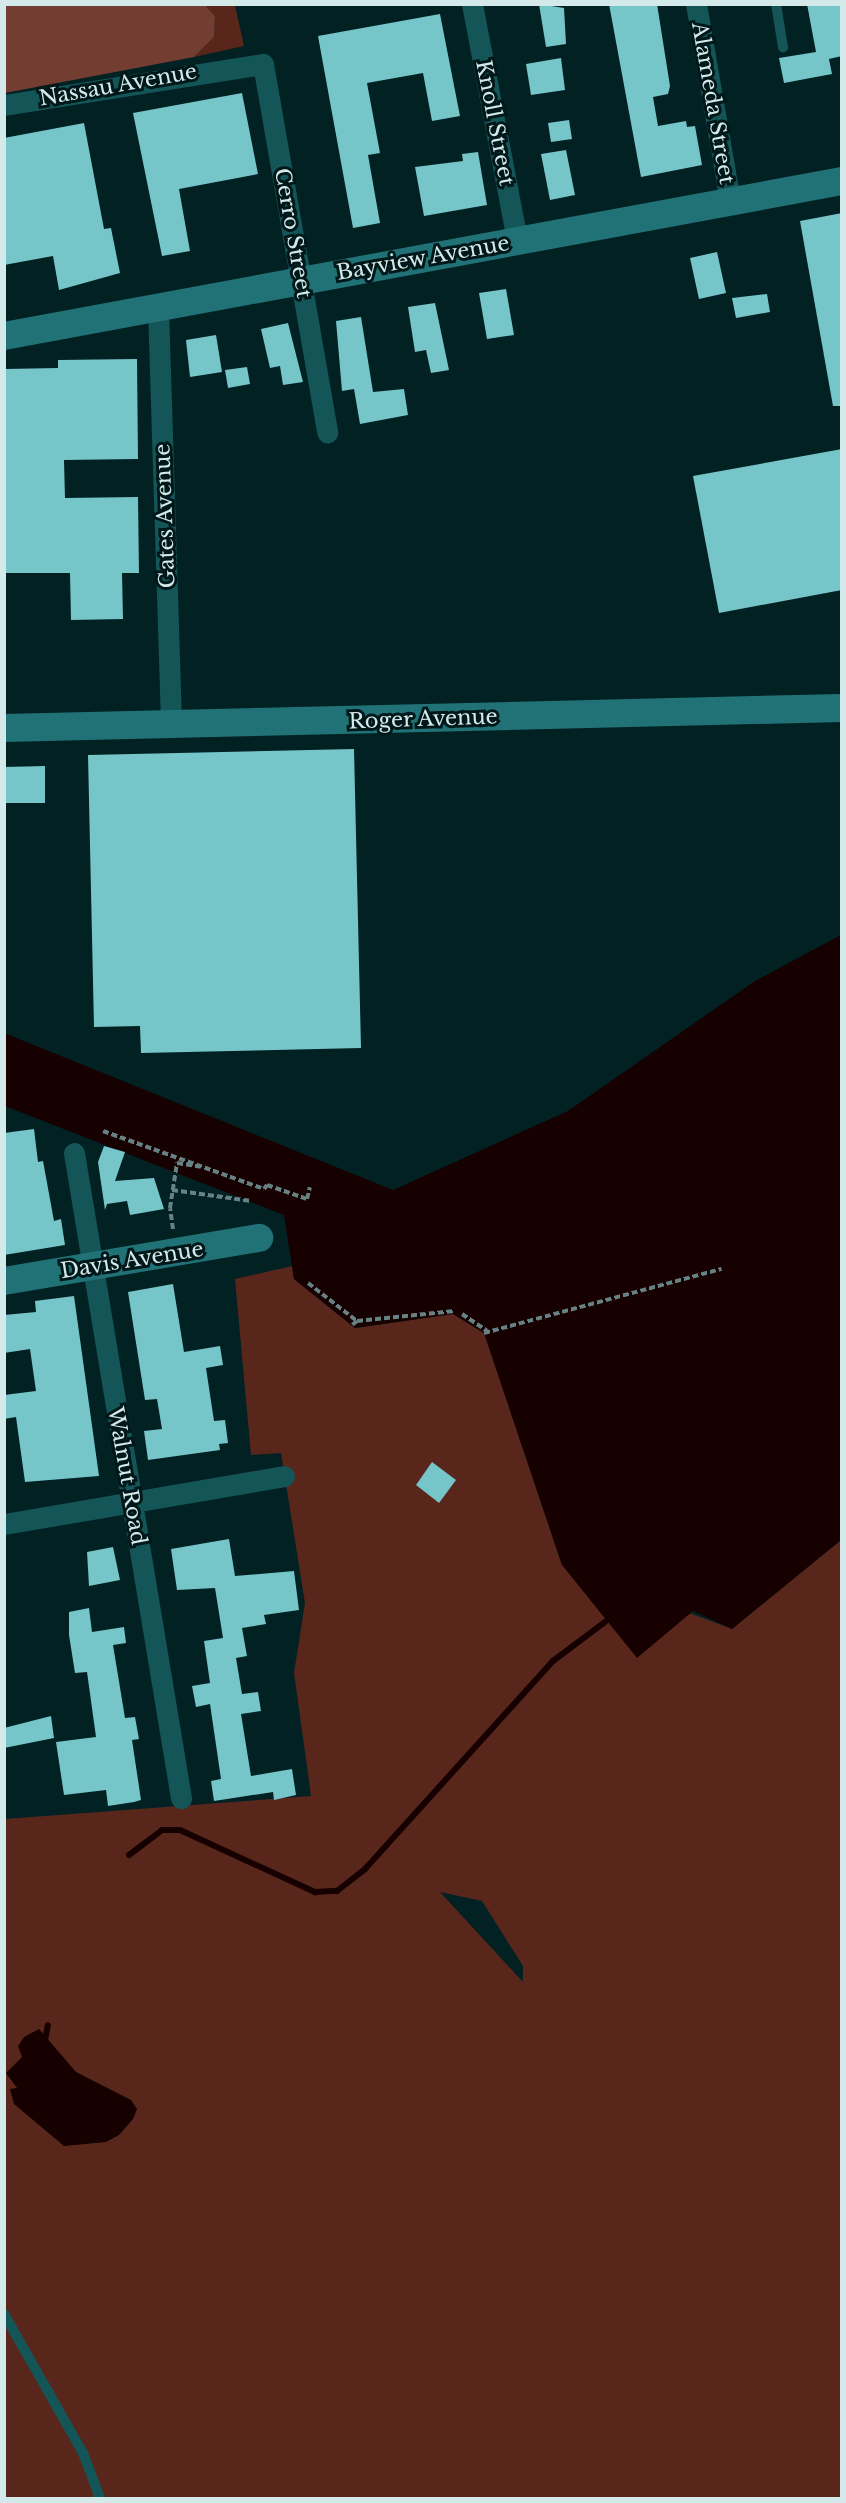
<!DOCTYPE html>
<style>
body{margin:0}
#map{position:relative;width:846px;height:2503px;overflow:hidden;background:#022123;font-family:"Libre Baskerville",serif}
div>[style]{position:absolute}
.green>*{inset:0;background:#59261c}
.forest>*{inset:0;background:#733d32}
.water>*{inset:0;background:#160000}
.stream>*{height:6px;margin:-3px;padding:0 3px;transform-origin:3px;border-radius:3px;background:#160000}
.building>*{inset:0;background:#75c5c9}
.path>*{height:4px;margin-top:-2px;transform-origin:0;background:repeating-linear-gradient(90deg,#678284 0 6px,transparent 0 9px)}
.lane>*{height:10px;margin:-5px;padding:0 5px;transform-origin:5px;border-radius:5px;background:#145558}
.street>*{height:21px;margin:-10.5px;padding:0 10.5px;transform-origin:10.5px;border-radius:10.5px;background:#145558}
.secondary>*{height:28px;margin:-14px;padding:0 14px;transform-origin:14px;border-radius:14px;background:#217276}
span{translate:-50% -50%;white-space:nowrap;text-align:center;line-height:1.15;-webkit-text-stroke:6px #00181a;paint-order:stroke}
.street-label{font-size:21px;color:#d3e9ea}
.frame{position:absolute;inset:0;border:6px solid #d3e9ea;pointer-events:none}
</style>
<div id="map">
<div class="green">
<i style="clip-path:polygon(205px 5px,235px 5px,244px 46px,194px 57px,214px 37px,215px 16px)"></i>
<i style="clip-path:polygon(evenodd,292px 1266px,294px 1279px,355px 1328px,453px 1314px,484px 1333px,562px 1565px,732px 1629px,841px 1540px,841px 2498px,5px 2498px,5px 1819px,311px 1796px,294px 1673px,305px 1603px,281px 1453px,251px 1455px,235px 1279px,292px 1266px,440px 1892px,482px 1901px,523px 1966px,523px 1982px,440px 1892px)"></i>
</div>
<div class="forest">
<i style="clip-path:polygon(5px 4px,205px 5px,215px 16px,214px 37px,194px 57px,5px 93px)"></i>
</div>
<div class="water">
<i style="clip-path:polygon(841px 935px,841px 1540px,732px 1629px,693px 1611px,637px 1658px,562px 1565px,484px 1333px,453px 1314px,355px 1328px,294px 1279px,284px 1215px,5px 1106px,4px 1033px,393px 1190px,568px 1111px,755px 981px)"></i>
<i style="clip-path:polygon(39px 2029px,76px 2072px,131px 2100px,137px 2109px,133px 2119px,119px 2135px,106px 2142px,64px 2146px,14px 2104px,10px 2089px,17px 2088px,6px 2073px,22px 2057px,18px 2046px,24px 2037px)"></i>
</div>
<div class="stream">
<i style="left:129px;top:1855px;width:41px;rotate:-37.1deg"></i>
<i style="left:162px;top:1830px;width:18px"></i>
<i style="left:180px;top:1830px;width:149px;rotate:24.7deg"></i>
<i style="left:315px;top:1892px;width:22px;rotate:-3deg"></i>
<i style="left:337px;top:1891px;width:36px;rotate:-38deg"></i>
<i style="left:365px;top:1869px;width:280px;rotate:-47.9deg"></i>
<i style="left:553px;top:1661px;width:66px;rotate:-37deg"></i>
<i style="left:45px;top:2040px;width:15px;rotate:-79deg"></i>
</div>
<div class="building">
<i style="clip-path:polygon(539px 4px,564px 8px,566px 44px,546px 47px)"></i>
<i style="clip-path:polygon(609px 4px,657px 4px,670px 86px,668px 94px,653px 97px,658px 126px,686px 121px,687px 127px,695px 126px,702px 165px,641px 177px)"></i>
<i style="clip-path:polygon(807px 4px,842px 4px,842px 56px,829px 59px,832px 74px,784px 83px,779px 58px,816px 52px)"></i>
<i style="clip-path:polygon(440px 14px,460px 116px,432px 121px,423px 73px,367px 83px,380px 153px,368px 155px,380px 223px,353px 228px,318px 36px)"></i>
<i style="clip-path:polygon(561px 58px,565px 90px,531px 95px,526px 64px)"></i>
<i style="clip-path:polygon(242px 93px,258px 174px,179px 189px,190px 251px,162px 256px,133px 113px)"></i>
<i style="clip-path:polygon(569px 120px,572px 139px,551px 142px,548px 123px)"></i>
<i style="clip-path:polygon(84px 123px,104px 229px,111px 228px,120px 273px,59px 290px,53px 256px,4px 265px,4px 138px)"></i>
<i style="clip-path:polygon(566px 150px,575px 195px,550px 200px,541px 154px)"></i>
<i style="clip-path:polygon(478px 152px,487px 205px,424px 216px,415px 167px,463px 161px,462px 154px)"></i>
<i style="clip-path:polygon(842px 213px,842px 406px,833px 406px,800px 221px)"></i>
<i style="clip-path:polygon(717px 252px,726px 293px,699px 299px,690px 258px)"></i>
<i style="clip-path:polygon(506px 289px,514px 335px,487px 339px,479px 293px)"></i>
<i style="clip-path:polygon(767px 294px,770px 312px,736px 318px,732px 298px)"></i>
<i style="clip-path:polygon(435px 303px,449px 370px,431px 373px,426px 350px,415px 352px,408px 307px)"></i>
<i style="clip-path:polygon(361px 317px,373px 392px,404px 389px,408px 415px,360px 424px,354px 389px,342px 391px,336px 321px)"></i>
<i style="clip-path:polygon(288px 323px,303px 382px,283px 385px,280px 366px,270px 368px,261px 329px)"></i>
<i style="clip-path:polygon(216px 335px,222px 372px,190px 377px,186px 340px)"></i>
<i style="clip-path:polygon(137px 359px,138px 459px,64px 460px,65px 498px,138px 497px,139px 573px,122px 573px,123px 619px,71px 620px,70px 573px,4px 573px,4px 369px,58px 368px,58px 360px)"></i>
<i style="clip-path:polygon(247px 367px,250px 384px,228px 388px,225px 370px)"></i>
<i style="clip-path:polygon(842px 449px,842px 590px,719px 613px,693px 476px)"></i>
<i style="clip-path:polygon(354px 749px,361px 1048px,141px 1053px,140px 1026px,94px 1027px,88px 755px)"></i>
<i style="clip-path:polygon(45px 766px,45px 803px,4px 803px,4px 767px)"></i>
<i style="clip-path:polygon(34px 1129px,38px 1162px,43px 1161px,54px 1221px,61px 1219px,65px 1245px,4px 1255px,4px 1133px)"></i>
<i style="clip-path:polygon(104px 1146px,125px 1152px,115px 1181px,154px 1178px,164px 1209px,130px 1215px,127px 1201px,107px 1204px,105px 1210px,98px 1162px)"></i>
<i style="clip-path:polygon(173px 1284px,184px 1352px,220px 1346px,223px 1365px,206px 1368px,214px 1421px,225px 1420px,228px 1443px,219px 1444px,220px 1450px,148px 1460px,144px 1431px,162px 1429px,157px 1399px,145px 1400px,128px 1292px)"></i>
<i style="clip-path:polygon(74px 1296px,99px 1476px,25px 1482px,16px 1417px,4px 1419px,4px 1395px,36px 1391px,30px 1349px,4px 1353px,4px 1315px,36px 1312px,35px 1301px)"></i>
<i style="clip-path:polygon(432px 1462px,456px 1480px,439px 1503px,416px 1485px)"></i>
<i style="clip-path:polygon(229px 1539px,235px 1576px,294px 1571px,299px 1610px,264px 1615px,266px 1624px,242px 1628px,247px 1656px,236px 1658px,242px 1694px,258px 1692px,261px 1711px,241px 1714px,251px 1776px,292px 1769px,296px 1795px,274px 1800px,273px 1792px,214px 1801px,211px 1781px,221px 1779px,210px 1704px,196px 1707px,192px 1686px,210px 1683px,204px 1641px,223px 1638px,215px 1588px,177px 1590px,171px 1549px)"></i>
<i style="clip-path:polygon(113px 1547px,120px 1580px,89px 1586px,87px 1552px)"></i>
<i style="clip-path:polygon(89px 1608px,92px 1632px,124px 1627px,126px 1643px,113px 1645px,125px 1718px,135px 1717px,139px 1739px,132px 1740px,141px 1800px,134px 1802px,108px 1806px,106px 1790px,64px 1795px,56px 1742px,96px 1737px,87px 1672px,75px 1673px,69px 1635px,69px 1612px)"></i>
<i style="clip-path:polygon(51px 1716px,54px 1738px,4px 1748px,4px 1728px)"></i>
</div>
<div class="path">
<i style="left:103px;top:1131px;width:171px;rotate:19.8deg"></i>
<i style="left:264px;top:1189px;width:5px;rotate:-53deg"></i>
<i style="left:267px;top:1185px;width:42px;rotate:19.3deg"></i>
<i style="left:307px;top:1199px;width:12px;rotate:-76deg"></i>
<i style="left:172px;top:1190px;width:80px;rotate:7.9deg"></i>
<i style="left:173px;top:1229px;width:21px;rotate:-98deg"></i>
<i style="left:170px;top:1208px;width:46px;rotate:-81.2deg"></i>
<i style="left:177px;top:1163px;width:26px;rotate:9deg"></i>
<i style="left:308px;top:1283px;width:62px;rotate:37.8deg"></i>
<i style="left:357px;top:1321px;width:6px;rotate:141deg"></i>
<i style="left:462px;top:1314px;width:30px;rotate:34deg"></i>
<i style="left:357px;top:1321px;width:98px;rotate:-5.9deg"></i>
<i style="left:484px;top:1333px;width:246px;rotate:-15.1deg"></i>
</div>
<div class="lane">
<i style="left:776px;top:4px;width:44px;rotate:80.8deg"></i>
<i style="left:4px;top:2314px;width:160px;rotate:60.4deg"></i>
<i style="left:83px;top:2453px;width:48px;rotate:69.3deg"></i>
</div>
<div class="street">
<i style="left:472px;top:4px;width:241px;rotate:79.2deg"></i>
<i style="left:696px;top:4px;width:200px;rotate:80.2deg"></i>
<i style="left:4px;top:105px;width:262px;rotate:-9deg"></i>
<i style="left:263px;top:64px;width:374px;rotate:80.1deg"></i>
<i style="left:158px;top:308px;width:416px;rotate:88.2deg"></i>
<i style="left:74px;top:1153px;width:654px;rotate:80.58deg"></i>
<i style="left:4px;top:1524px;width:284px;rotate:-9.7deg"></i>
</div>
<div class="secondary">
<i style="left:4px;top:336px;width:852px;rotate:-10.48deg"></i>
<i style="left:4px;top:728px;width:838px;rotate:-1.37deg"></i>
<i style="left:4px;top:1281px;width:259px;rotate:-9.6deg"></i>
</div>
<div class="street-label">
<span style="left:118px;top:85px;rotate:-10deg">Nassau Avenue</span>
<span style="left:713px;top:103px;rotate:80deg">Alameda Street</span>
<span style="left:495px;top:123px;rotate:79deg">Knoll Street</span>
<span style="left:293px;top:233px;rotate:80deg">Cerro Street</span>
<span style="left:423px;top:258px;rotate:-10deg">Bayview Avenue</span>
<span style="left:165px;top:516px;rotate:-92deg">Gates Avenue</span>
<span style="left:423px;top:719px;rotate:-2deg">Roger Avenue</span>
<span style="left:132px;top:1260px;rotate:-9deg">Davis Avenue</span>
<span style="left:127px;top:1476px;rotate:80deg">Walnut Road</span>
</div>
<div class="frame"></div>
</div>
